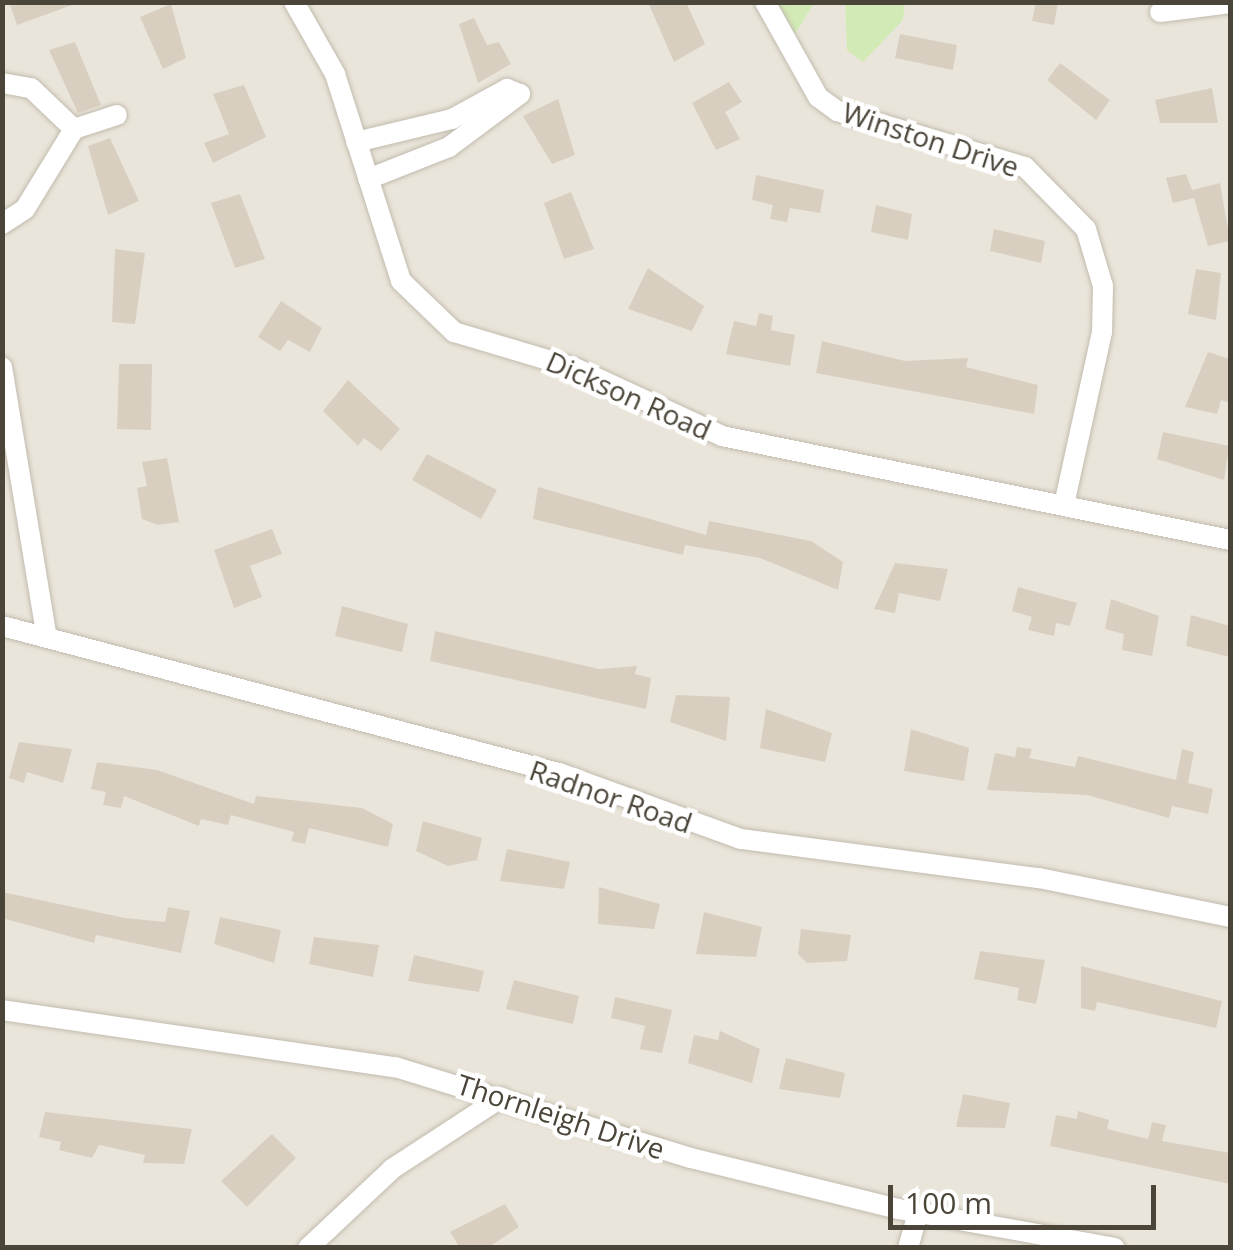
<!DOCTYPE html>
<style>
body{margin:0}
#map{position:relative;width:1233px;height:1250px;overflow:hidden;background:#f6f3ec;font-family:"Open Sans",sans-serif}
div>[style]{position:absolute}
.residential>*{inset:0;background:#eae5da}
.green>*{inset:0;background:#d2eab5}
.building>*{inset:0;background:#d8cfc1}
.roads{filter:drop-shadow(0 0 2px #c2bbae) drop-shadow(0 0 2px #c2bbae)}
.minor>*{height:20px;margin:-10px;padding:0 10px;transform-origin:10px;border-radius:10px;background:#fff}
span{translate:-50% -50%;white-space:nowrap;text-align:center;line-height:1.15;-webkit-text-stroke:9px #fff;paint-order:stroke}
.street-label{font-size:28px;color:#4b4439}
.frame{position:absolute;inset:0;border:5px solid #4b4439;pointer-events:none}
.scale{position:absolute;left:888px;top:1185px;width:268px;height:45px;box-sizing:border-box;border:5px solid #4b4439;border-top:0;padding-left:12px;font-size:30px;line-height:35px;white-space:nowrap;color:#4b4439;-webkit-text-stroke:8px #fff;paint-order:stroke}
</style>
<div id="map">
<div class="residential">
<i style="clip-path:polygon(775px 2px,794px 36px,814px 3px,845px 3px,847px 50px,903px 20px,905px 3px,1230px 3px,1230px 1247px,3px 1247px,2px 3px)"></i>
</div>
<div class="green">
<i style="clip-path:polygon(775px 3px,814px 3px,794px 36px)"></i>
<i style="clip-path:polygon(845px 3px,905px 3px,903px 20px,863px 62px,847px 50px)"></i>
</div>
<div class="building">
<i style="clip-path:polygon(9px 2px,75px 2px,75px 4px,17px 25px)"></i>
<i style="clip-path:polygon(648px 2px,686px 2px,705px 44px,674px 62px)"></i>
<i style="clip-path:polygon(1036px 2px,1058px 2px,1054px 25px,1032px 21px)"></i>
<i style="clip-path:polygon(171px 4px,186px 58px,163px 69px,140px 17px)"></i>
<i style="clip-path:polygon(474px 18px,487px 45px,499px 42px,511px 64px,478px 83px,459px 24px)"></i>
<i style="clip-path:polygon(900px 34px,957px 45px,953px 70px,895px 58px)"></i>
<i style="clip-path:polygon(75px 42px,101px 105px,78px 113px,49px 50px)"></i>
<i style="clip-path:polygon(1060px 63px,1110px 100px,1096px 120px,1047px 80px)"></i>
<i style="clip-path:polygon(729px 82px,742px 102px,725px 112px,740px 139px,716px 150px,692px 103px)"></i>
<i style="clip-path:polygon(244px 85px,266px 137px,213px 163px,204px 143px,229px 134px,213px 94px)"></i>
<i style="clip-path:polygon(1212px 88px,1218px 123px,1160px 123px,1155px 100px)"></i>
<i style="clip-path:polygon(558px 99px,575px 155px,552px 164px,523px 116px)"></i>
<i style="clip-path:polygon(110px 138px,139px 201px,108px 215px,88px 146px)"></i>
<i style="clip-path:polygon(1186px 174px,1192px 190px,1220px 183px,1230px 241px,1208px 246px,1194px 198px,1173px 203px,1166px 178px)"></i>
<i style="clip-path:polygon(756px 175px,824px 190px,820px 213px,790px 208px,787px 222px,770px 219px,773px 205px,752px 200px)"></i>
<i style="clip-path:polygon(571px 192px,594px 249px,564px 259px,544px 203px)"></i>
<i style="clip-path:polygon(240px 194px,265px 259px,235px 268px,211px 203px)"></i>
<i style="clip-path:polygon(876px 205px,912px 214px,908px 240px,871px 232px)"></i>
<i style="clip-path:polygon(994px 229px,1045px 241px,1041px 263px,990px 251px)"></i>
<i style="clip-path:polygon(115px 249px,145px 253px,135px 324px,112px 322px)"></i>
<i style="clip-path:polygon(648px 268px,704px 306px,692px 331px,628px 309px)"></i>
<i style="clip-path:polygon(1196px 269px,1221px 273px,1216px 320px,1188px 314px)"></i>
<i style="clip-path:polygon(281px 301px,322px 328px,310px 352px,288px 340px,280px 351px,258px 337px)"></i>
<i style="clip-path:polygon(759px 313px,773px 316px,771px 330px,795px 335px,790px 366px,726px 354px,734px 321px,756px 326px)"></i>
<i style="clip-path:polygon(822px 341px,905px 361px,968px 358px,966px 367px,1038px 385px,1034px 414px,816px 373px)"></i>
<i style="clip-path:polygon(1208px 352px,1230px 359px,1230px 403px,1221px 400px,1217px 414px,1185px 407px)"></i>
<i style="clip-path:polygon(119px 364px,152px 364px,151px 430px,117px 429px)"></i>
<i style="clip-path:polygon(348px 380px,400px 429px,381px 451px,364px 438px,358px 446px,323px 411px)"></i>
<i style="clip-path:polygon(1163px 432px,1229px 446px,1224px 480px,1157px 459px)"></i>
<i style="clip-path:polygon(427px 454px,497px 490px,481px 519px,412px 480px)"></i>
<i style="clip-path:polygon(167px 458px,179px 522px,158px 525px,142px 519px,137px 488px,147px 486px,142px 462px)"></i>
<i style="clip-path:polygon(538px 487px,706px 535px,709px 521px,811px 541px,843px 562px,838px 590px,760px 558px,685px 545px,683px 555px,533px 519px)"></i>
<i style="clip-path:polygon(272px 529px,282px 554px,250px 566px,262px 597px,234px 608px,214px 550px)"></i>
<i style="clip-path:polygon(895px 563px,948px 569px,940px 601px,899px 593px,895px 613px,874px 609px)"></i>
<i style="clip-path:polygon(1018px 587px,1077px 603px,1070px 626px,1056px 623px,1054px 636px,1028px 630px,1032px 617px,1012px 611px)"></i>
<i style="clip-path:polygon(1111px 599px,1159px 616px,1152px 656px,1122px 650px,1124px 634px,1105px 629px)"></i>
<i style="clip-path:polygon(342px 606px,408px 624px,402px 652px,335px 636px)"></i>
<i style="clip-path:polygon(1191px 615px,1230px 626px,1230px 657px,1186px 646px)"></i>
<i style="clip-path:polygon(435px 631px,599px 669px,637px 666px,635px 674px,651px 678px,646px 709px,430px 661px)"></i>
<i style="clip-path:polygon(676px 695px,730px 697px,726px 741px,670px 722px)"></i>
<i style="clip-path:polygon(766px 709px,832px 733px,825px 762px,760px 748px)"></i>
<i style="clip-path:polygon(911px 729px,969px 748px,964px 781px,904px 771px)"></i>
<i style="clip-path:polygon(19px 742px,72px 749px,63px 783px,27px 772px,24px 783px,9px 778px)"></i>
<i style="clip-path:polygon(1017px 747px,1032px 749px,1029px 758px,1075px 767px,1078px 756px,1176px 780px,1182px 749px,1194px 752px,1188px 783px,1213px 789px,1208px 814px,1172px 806px,1169px 818px,1087px 795px,987px 790px,995px 753px,1015px 757px)"></i>
<i style="clip-path:polygon(97px 762px,157px 770px,254px 804px,256px 796px,362px 808px,393px 824px,388px 847px,309px 828px,305px 844px,291px 841px,294px 832px,231px 815px,228px 825px,201px 819px,199px 826px,124px 796px,121px 808px,103px 805px,106px 792px,91px 789px)"></i>
<i style="clip-path:polygon(423px 821px,482px 838px,477px 860px,448px 866px,416px 851px)"></i>
<i style="clip-path:polygon(507px 849px,570px 862px,564px 889px,500px 881px)"></i>
<i style="clip-path:polygon(599px 887px,660px 904px,654px 929px,598px 924px)"></i>
<i style="clip-path:polygon(2px 892px,125px 918px,165px 922px,168px 907px,190px 911px,181px 953px,96px 935px,94px 943px,2px 918px)"></i>
<i style="clip-path:polygon(704px 912px,762px 927px,756px 957px,696px 954px)"></i>
<i style="clip-path:polygon(220px 917px,281px 930px,274px 963px,214px 944px)"></i>
<i style="clip-path:polygon(801px 929px,851px 935px,847px 961px,807px 963px,798px 954px)"></i>
<i style="clip-path:polygon(314px 937px,379px 945px,373px 977px,309px 964px)"></i>
<i style="clip-path:polygon(980px 951px,1045px 960px,1036px 1004px,1017px 1000px,1019px 988px,974px 979px)"></i>
<i style="clip-path:polygon(414px 955px,484px 971px,479px 992px,408px 981px)"></i>
<i style="clip-path:polygon(1081px 966px,1222px 1001px,1216px 1028px,1097px 1002px,1095px 1011px,1081px 1008px)"></i>
<i style="clip-path:polygon(514px 980px,579px 996px,573px 1024px,506px 1009px)"></i>
<i style="clip-path:polygon(615px 997px,672px 1010px,662px 1053px,640px 1049px,645px 1026px,611px 1018px)"></i>
<i style="clip-path:polygon(720px 1031px,760px 1049px,752px 1083px,688px 1063px,694px 1035px,718px 1040px)"></i>
<i style="clip-path:polygon(786px 1058px,845px 1073px,840px 1098px,779px 1089px)"></i>
<i style="clip-path:polygon(963px 1094px,1010px 1103px,1005px 1128px,956px 1127px)"></i>
<i style="clip-path:polygon(1078px 1111px,1109px 1120px,1107px 1129px,1148px 1139px,1152px 1122px,1166px 1125px,1162px 1141px,1230px 1153px,1230px 1184px,1050px 1146px,1056px 1115px,1077px 1119px)"></i>
<i style="clip-path:polygon(45px 1112px,192px 1129px,184px 1164px,143px 1163px,145px 1155px,99px 1145px,92px 1158px,59px 1150px,61px 1142px,39px 1137px)"></i>
<i style="clip-path:polygon(272px 1134px,296px 1158px,247px 1207px,221px 1181px)"></i>
<i style="clip-path:polygon(505px 1204px,519px 1227px,487px 1248px,460px 1248px,450px 1232px)"></i>
</div>
<div class="roads">
<div class="minor">
<i style="left:294px;top:2px;width:83px;rotate:60.3deg"></i>
<i style="left:335px;top:74px;width:217px;rotate:72.3deg"></i>
<i style="left:401px;top:281px;width:74px;rotate:43.9deg"></i>
<i style="left:454px;top:332px;width:126px;rotate:16.6deg"></i>
<i style="left:575px;top:368px;width:162px;rotate:24.8deg"></i>
<i style="left:722px;top:436px;width:519px;rotate:11.57deg"></i>
<i style="left:765px;top:2px;width:109px;rotate:60.8deg"></i>
<i style="left:818px;top:97px;width:24px;rotate:36deg"></i>
<i style="left:837px;top:111px;width:196px;rotate:16.6deg"></i>
<i style="left:1025px;top:167px;width:87px;rotate:45.5deg"></i>
<i style="left:1086px;top:229px;width:59px;rotate:73.4deg"></i>
<i style="left:1103px;top:286px;width:46px;rotate:91.2deg"></i>
<i style="left:1102px;top:332px;width:177px;rotate:102.4deg"></i>
<i style="left:1160px;top:12px;width:71px;rotate:-7.3deg"></i>
<i style="left:2px;top:83px;width:29px;rotate:10deg"></i>
<i style="left:31px;top:88px;width:59px;rotate:43.6deg"></i>
<i style="left:74px;top:129px;width:45px;rotate:-18deg"></i>
<i style="left:356px;top:142px;width:99px;rotate:-13.5deg"></i>
<i style="left:452px;top:119px;width:63px;rotate:-28.6deg"></i>
<i style="left:507px;top:89px;width:14px;rotate:21deg"></i>
<i style="left:520px;top:94px;width:89px;rotate:143.3deg"></i>
<i style="left:449px;top:147px;width:87px;rotate:158.4deg"></i>
<i style="left:2px;top:224px;width:27px;rotate:-33deg"></i>
<i style="left:25px;top:209px;width:94px;rotate:-58.5deg"></i>
<i style="left:2px;top:367px;width:271px;rotate:80.6deg"></i>
<i style="left:2px;top:626px;width:579px;rotate:14.8deg"></i>
<i style="left:562px;top:774px;width:190px;rotate:20deg"></i>
<i style="left:741px;top:839px;width:301px;rotate:7.5deg"></i>
<i style="left:1039px;top:878px;width:195px;rotate:11.5deg"></i>
<i style="left:2px;top:1010px;width:397px;rotate:8.3deg"></i>
<i style="left:395px;top:1067px;width:310px;rotate:17.1deg"></i>
<i style="left:691px;top:1158px;width:213px;rotate:13.8deg"></i>
<i style="left:898px;top:1209px;width:220px;rotate:10.2deg"></i>
<i style="left:308px;top:1248px;width:115px;rotate:-43.2deg"></i>
<i style="left:392px;top:1169px;width:131px;rotate:-33.2deg"></i>
<i style="left:908px;top:1248px;width:36px;rotate:-74deg"></i>
</div>
</div>
<div class="street-label">
<span style="left:931px;top:139px;rotate:18deg">Winston Drive</span>
<span style="left:629px;top:395px;rotate:24deg">Dickson Road</span>
<span style="left:611px;top:796px;rotate:19deg">Radnor Road</span>
<span style="left:561px;top:1116px;rotate:18deg">Thornleigh Drive</span>
</div>
<div class="frame"></div>
<div class="scale">100 m</div>
</div>
